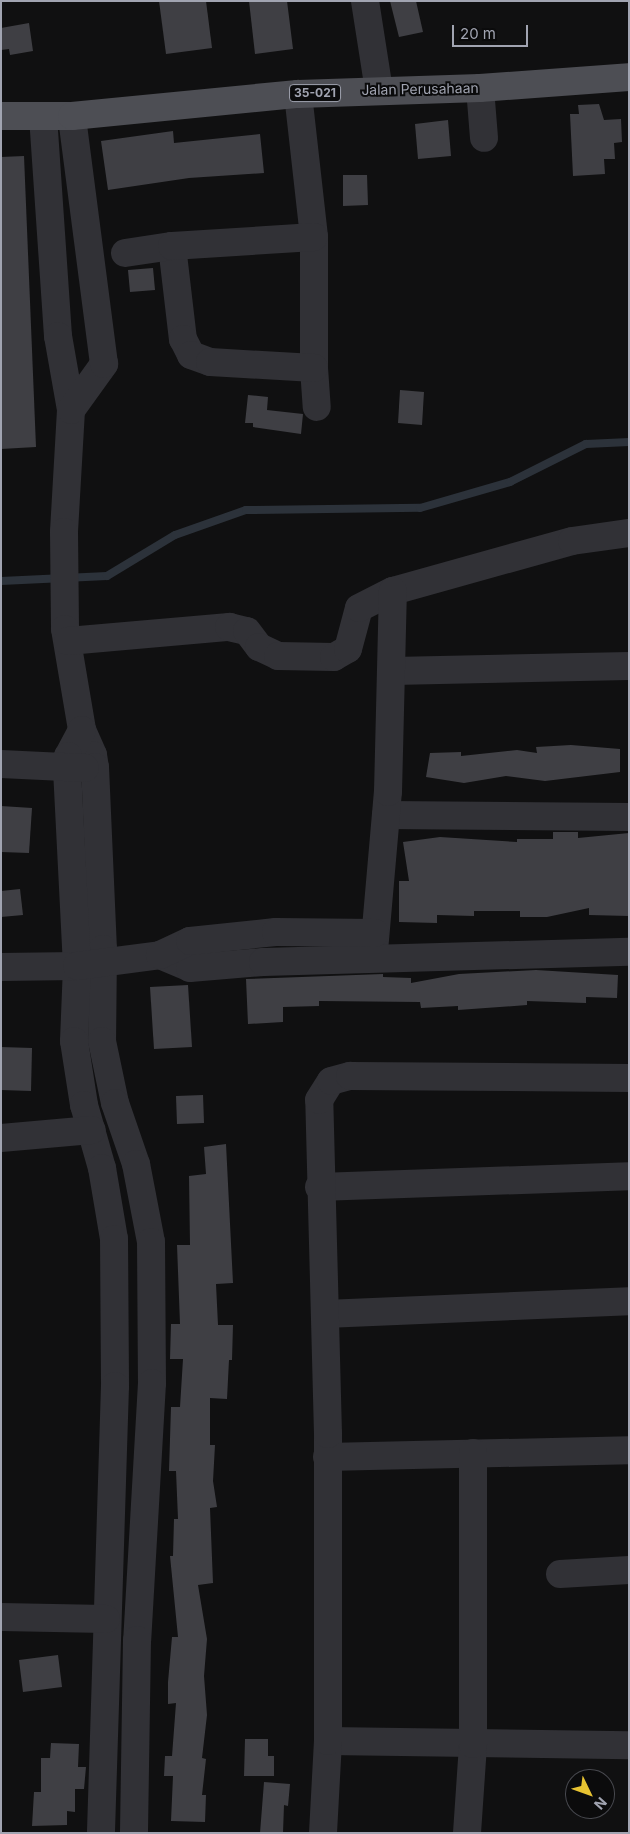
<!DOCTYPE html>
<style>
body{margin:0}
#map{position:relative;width:630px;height:1834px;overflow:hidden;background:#101011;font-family:Inter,sans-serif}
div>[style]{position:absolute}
.stream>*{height:8px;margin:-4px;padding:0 4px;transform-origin:4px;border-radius:4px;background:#2c323a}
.building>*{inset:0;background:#3f3f44}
.minor>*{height:28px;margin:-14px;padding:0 14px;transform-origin:14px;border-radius:14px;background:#313136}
.major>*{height:28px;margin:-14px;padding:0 14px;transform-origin:14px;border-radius:14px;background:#4d4e54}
span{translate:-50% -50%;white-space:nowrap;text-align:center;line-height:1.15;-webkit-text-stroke:4px #0b0b0c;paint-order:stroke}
.shield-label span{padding:1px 4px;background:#0b0b0c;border:1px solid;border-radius:4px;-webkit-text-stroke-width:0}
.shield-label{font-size:12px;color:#a1a4b1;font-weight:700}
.street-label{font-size:14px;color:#a1a4b1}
.frame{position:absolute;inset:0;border:2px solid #a1a4b1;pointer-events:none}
.north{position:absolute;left:565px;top:1769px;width:50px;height:50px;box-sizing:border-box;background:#0b0b0c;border:1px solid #47484e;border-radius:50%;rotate:132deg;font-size:14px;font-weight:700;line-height:20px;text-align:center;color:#a1a4b1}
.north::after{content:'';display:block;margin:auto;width:18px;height:22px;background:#e7c332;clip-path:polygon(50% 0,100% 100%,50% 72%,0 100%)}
.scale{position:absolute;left:452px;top:25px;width:76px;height:22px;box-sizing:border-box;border:2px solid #a1a4b1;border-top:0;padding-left:6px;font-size:15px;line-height:18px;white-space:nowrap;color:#a1a4b1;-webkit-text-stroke:4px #0b0b0c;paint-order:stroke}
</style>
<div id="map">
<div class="stream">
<i style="left:1px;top:581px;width:106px;rotate:-2.7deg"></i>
<i style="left:107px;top:576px;width:79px;rotate:-31.1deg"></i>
<i style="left:175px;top:535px;width:75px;rotate:-19.4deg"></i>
<i style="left:246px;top:510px;width:174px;rotate:-0.7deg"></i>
<i style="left:420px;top:508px;width:94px;rotate:-16.1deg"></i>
<i style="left:510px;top:482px;width:85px;rotate:-26.6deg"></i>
<i style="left:586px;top:444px;width:43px;rotate:-2.7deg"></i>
</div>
<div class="building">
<i style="clip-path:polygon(159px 1px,206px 1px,212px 48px,166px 54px)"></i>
<i style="clip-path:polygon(249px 1px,287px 1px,293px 49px,255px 54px)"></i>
<i style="clip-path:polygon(390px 1px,416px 1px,423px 32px,399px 37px)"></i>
<i style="clip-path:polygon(29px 23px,33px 51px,10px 55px,9px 49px,1px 50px,1px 28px)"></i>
<i style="clip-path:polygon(599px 104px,604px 120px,621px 119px,622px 142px,614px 143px,615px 159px,604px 159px,605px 174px,573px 176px,570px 114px,579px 114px,578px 105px)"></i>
<i style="clip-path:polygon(448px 120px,451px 156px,418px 159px,415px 124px)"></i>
<i style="clip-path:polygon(173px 131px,174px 143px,260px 134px,264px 173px,189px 178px,108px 190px,101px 141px)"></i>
<i style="clip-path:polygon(24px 156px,36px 447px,1px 449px,1px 157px)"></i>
<i style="clip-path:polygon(343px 175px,367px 175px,368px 205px,343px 206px)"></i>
<i style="clip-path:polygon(153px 268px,155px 290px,130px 292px,128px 270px)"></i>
<i style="clip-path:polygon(400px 390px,424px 392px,422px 425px,398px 423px)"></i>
<i style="clip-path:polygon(248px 395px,268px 397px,267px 410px,303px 414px,301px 434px,253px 427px,253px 423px,245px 423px)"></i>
<i style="clip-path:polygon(571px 745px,620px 749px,620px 772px,545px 781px,506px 776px,464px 783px,426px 777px,430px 753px,461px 752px,461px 756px,517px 750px,537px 753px,536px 747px)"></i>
<i style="clip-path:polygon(1px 806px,32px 808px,29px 853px,1px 852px)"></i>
<i style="clip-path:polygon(553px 832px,578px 832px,578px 838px,629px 833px,629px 916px,589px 915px,589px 908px,547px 917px,520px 917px,520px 911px,474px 911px,474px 916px,437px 915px,437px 923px,399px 922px,399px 881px,409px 881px,403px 842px,440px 837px,517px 842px,517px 839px,553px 839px)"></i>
<i style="clip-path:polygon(20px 889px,23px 915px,1px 917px,1px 891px)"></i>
<i style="clip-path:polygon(536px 970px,618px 975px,617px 998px,586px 997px,586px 1003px,527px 1001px,527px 1005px,458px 1010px,458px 1006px,421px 1008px,420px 1002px,319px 1001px,319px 1006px,283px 1007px,283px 1022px,248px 1024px,246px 979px,383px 974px,383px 977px,411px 978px,411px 983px,459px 974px)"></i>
<i style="clip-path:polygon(188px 985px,192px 1047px,154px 1049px,150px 987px)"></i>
<i style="clip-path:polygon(1px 1047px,32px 1048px,31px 1091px,1px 1090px)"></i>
<i style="clip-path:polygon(203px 1095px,204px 1123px,177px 1124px,176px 1096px)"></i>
<i style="clip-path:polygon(226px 1144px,233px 1283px,216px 1284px,218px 1325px,233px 1325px,232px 1360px,229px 1360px,227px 1399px,210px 1398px,210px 1445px,215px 1445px,213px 1481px,217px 1507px,210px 1508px,213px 1583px,198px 1585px,207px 1639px,204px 1676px,207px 1715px,202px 1758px,206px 1759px,202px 1795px,206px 1795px,205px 1822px,171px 1821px,173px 1776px,164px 1776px,165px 1756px,172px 1756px,176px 1703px,168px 1704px,168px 1682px,172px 1637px,178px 1637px,170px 1556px,173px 1556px,174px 1519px,178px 1519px,176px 1471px,169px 1471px,171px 1407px,180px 1407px,183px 1359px,170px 1359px,171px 1324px,180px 1324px,177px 1245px,190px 1245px,189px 1176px,206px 1174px,204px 1147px)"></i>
<i style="clip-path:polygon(58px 1655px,62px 1687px,23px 1692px,19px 1660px)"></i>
<i style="clip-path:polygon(245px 1739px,268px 1739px,268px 1756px,274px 1756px,274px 1776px,244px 1776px)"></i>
<i style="clip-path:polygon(51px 1743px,79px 1744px,78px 1767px,86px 1767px,84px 1789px,75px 1789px,75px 1812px,67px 1811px,67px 1825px,32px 1826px,34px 1792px,41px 1792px,41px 1758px,50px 1758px)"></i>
<i style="clip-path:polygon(264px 1782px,290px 1784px,288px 1806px,284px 1805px,283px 1833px,260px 1833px)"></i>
</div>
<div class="minor">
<i style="left:365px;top:1px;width:90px;rotate:81.1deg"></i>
<i style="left:480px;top:88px;width:50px;rotate:85.4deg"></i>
<i style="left:298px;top:94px;width:144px;rotate:83.6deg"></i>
<i style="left:314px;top:237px;width:131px;rotate:90deg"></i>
<i style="left:314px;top:368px;width:39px;rotate:86deg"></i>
<i style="left:43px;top:116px;width:221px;rotate:86.1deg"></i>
<i style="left:58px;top:336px;width:75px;rotate:80deg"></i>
<i style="left:71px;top:410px;width:122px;rotate:93.3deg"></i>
<i style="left:64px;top:532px;width:97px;rotate:89.4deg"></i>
<i style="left:65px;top:629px;width:102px;rotate:80.4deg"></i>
<i style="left:82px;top:730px;width:27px;rotate:66deg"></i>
<i style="left:93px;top:755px;width:12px;rotate:81deg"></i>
<i style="left:95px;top:767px;width:182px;rotate:87.5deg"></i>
<i style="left:103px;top:949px;width:92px;rotate:90.6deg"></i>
<i style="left:102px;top:1041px;width:63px;rotate:78.2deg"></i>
<i style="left:115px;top:1103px;width:65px;rotate:71deg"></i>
<i style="left:136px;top:1164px;width:79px;rotate:79.1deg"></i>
<i style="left:151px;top:1242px;width:141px;rotate:89.6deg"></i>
<i style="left:152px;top:1383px;width:257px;rotate:93.3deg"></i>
<i style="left:137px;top:1640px;width:193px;rotate:90.9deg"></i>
<i style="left:172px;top:246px;width:94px;rotate:83.3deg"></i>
<i style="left:183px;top:339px;width:18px;rotate:63deg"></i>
<i style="left:191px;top:355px;width:20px;rotate:20deg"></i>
<i style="left:210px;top:362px;width:104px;rotate:3.3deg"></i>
<i style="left:125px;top:253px;width:48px;rotate:-8.5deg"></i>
<i style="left:172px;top:246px;width:142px;rotate:-3.6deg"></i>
<i style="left:71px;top:410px;width:57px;rotate:-54.3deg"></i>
<i style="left:104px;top:364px;width:250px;rotate:-97.4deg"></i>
<i style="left:68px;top:641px;width:162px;rotate:-5deg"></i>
<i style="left:229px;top:627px;width:18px;rotate:13deg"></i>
<i style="left:247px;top:631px;width:20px;rotate:53deg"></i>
<i style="left:259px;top:647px;width:21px;rotate:25deg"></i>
<i style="left:278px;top:656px;width:56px;rotate:1deg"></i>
<i style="left:334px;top:657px;width:16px;rotate:-30deg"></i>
<i style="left:348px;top:649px;width:42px;rotate:-75deg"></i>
<i style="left:359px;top:608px;width:38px;rotate:-27deg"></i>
<i style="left:393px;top:591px;width:186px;rotate:-15.6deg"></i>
<i style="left:572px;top:541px;width:58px;rotate:-8deg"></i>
<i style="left:393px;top:671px;width:236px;rotate:-1.2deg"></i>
<i style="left:82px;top:730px;width:30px;rotate:118deg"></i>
<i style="left:68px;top:756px;width:13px;rotate:94deg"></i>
<i style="left:67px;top:769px;width:197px;rotate:87.1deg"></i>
<i style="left:77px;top:966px;width:75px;rotate:92.3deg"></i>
<i style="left:74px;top:1041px;width:65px;rotate:81.1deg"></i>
<i style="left:84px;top:1105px;width:66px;rotate:74.1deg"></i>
<i style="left:102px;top:1168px;width:72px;rotate:80.4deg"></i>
<i style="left:114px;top:1239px;width:147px;rotate:89.6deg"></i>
<i style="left:115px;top:1386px;width:447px;rotate:91.8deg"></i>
<i style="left:1px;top:764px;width:84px;rotate:2.7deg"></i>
<i style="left:386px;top:815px;width:243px;rotate:0.5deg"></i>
<i style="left:374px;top:951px;width:160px;rotate:-85deg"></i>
<i style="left:388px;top:792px;width:201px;rotate:-88.6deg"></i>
<i style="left:160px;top:955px;width:33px;rotate:23deg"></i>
<i style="left:190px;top:968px;width:73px;rotate:-4.7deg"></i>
<i style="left:263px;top:962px;width:366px;rotate:-1.6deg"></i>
<i style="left:1px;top:967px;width:76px;rotate:-0.8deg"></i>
<i style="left:77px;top:966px;width:84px;rotate:-7.5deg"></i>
<i style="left:160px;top:955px;width:33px;rotate:-25deg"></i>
<i style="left:190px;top:941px;width:86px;rotate:-6deg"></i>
<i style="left:276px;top:932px;width:99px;rotate:0.6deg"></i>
<i style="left:1px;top:1138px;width:91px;rotate:-5deg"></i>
<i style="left:319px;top:1187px;width:310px;rotate:-2deg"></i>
<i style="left:325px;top:1314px;width:304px;rotate:-2.4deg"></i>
<i style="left:327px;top:1457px;width:302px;rotate:-1.3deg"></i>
<i style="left:560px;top:1574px;width:69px;rotate:-3.3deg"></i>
<i style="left:1px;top:1617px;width:105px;rotate:1.1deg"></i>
<i style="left:328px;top:1741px;width:301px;rotate:0.8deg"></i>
<i style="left:323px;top:1833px;width:92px;rotate:-86.9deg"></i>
<i style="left:328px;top:1741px;width:307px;rotate:-90deg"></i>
<i style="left:328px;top:1434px;width:334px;rotate:-91.5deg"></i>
<i style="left:319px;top:1100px;width:22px;rotate:-58deg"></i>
<i style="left:331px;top:1081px;width:20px;rotate:-15deg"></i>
<i style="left:350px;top:1076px;width:279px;rotate:0.4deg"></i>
<i style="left:467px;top:1833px;width:89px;rotate:-86.1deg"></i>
<i style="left:473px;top:1744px;width:291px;rotate:-90deg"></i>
</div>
<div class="major">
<i style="left:1px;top:116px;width:71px"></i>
<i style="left:72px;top:116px;width:227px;rotate:-5.6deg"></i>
<i style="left:298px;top:94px;width:182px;rotate:-1.9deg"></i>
<i style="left:480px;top:88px;width:149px;rotate:-4.2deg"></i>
</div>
<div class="shield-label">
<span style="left:315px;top:93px">35-021</span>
</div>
<div class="street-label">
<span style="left:420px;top:89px;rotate:-1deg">Jalan Perusahaan</span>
</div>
<div class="frame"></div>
<div class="north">N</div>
<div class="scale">20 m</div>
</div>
